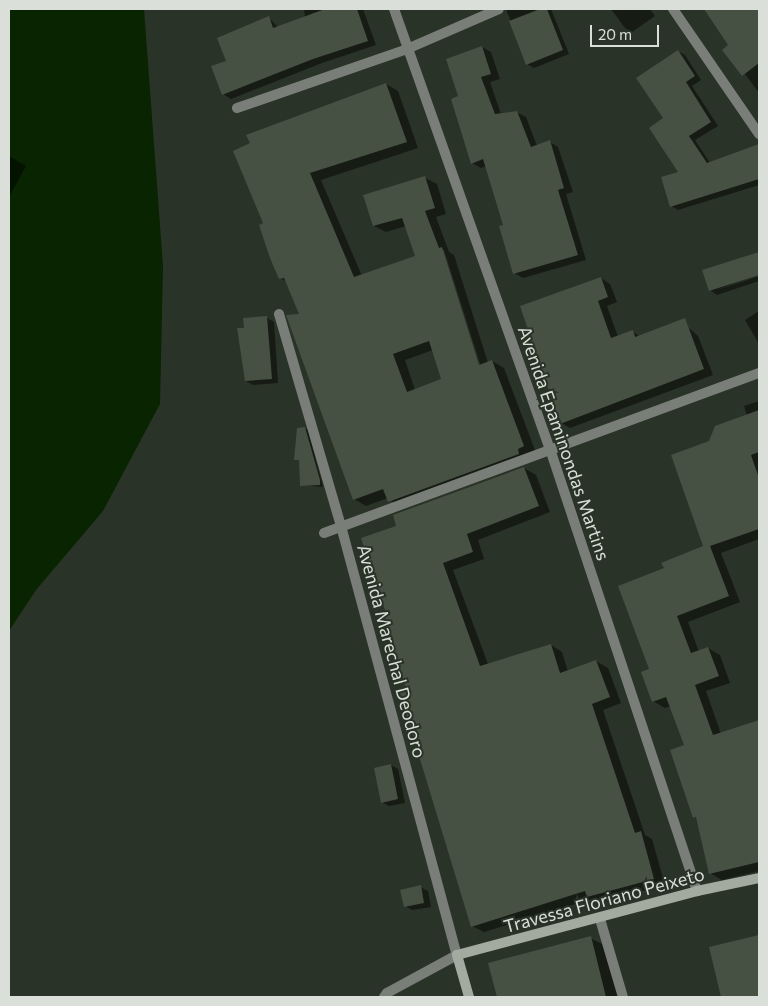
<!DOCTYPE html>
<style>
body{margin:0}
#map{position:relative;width:768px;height:1006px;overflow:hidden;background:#2a3327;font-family:Commissioner,sans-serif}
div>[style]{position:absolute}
.water>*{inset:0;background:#082400}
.shadow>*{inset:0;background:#0007}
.building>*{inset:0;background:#465043}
.street>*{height:10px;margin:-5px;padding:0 5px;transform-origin:5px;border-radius:5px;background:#7a7e78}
.secondary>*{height:10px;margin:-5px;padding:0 5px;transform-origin:5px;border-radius:5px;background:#a3aba0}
span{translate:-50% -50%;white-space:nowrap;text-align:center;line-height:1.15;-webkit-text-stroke:4px #2a3327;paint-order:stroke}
.street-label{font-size:18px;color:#dae0d9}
.frame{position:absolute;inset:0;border:10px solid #dae0d9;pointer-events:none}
.scale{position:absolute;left:590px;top:25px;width:69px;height:22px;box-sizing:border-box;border:2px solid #dae0d9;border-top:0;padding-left:6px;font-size:15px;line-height:18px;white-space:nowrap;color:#dae0d9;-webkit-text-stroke:4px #2a3327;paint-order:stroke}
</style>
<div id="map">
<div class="water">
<i style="clip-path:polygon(9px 9px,144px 9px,163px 266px,160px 404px,103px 511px,36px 590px,9px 631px)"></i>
</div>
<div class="shadow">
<i style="clip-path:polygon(304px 9px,363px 9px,376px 45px,322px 63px,231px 99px,223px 94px,227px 62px,269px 18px,278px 27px,305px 18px)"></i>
<i style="clip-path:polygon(506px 9px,551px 9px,569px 54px,534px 68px,527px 64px)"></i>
<i style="clip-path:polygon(611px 9px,650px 9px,655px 16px,632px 32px,625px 28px)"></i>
<i style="clip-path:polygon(705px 9px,757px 9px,759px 12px,759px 93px,726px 48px,730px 45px)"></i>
<i style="clip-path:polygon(482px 47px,491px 52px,500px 79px,490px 82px,501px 114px,516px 112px,526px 117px,537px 146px,550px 142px,558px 147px,573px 192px,566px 194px,586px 260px,523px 278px,514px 273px,505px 226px,486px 166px,481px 168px,472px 163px,460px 128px,462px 127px,460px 97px)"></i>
<i style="clip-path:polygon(678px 51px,685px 55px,701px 80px,692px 86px,718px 126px,695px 140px,710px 163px,759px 146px,759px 185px,678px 210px,671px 206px,680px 173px,665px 119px)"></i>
<i style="clip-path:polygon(evenodd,386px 84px,398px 91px,418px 148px,321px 180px,362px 276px,417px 257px,406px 226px,386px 232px,374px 226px,425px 178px,437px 184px,446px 214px,436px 217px,449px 252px,454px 255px,488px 363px,492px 361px,504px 368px,536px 453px,401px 508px,388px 498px,366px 506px,354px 499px,301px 315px,287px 282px,280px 278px,260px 226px,386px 84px,442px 250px,444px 250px,482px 370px,480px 371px,442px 250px,386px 84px,433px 350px,443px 380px,415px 390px,405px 360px,433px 350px)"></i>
<i style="clip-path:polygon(9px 156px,26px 166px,9px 197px)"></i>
<i style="clip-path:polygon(759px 253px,759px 274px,714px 291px,759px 276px,759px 281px,717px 295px,710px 290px,704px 271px)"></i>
<i style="clip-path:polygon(601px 278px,610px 284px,617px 302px,607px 306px,618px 337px,633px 332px,641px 337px,681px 321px,698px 336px,713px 375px,570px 428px,561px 423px)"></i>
<i style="clip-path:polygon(759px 311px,759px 344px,745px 320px)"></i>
<i style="clip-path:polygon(267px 318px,274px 322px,278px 383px,253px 385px,246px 381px,245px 329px)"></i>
<i style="clip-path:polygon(759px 401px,759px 539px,721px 553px,740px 602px,688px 622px,699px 652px,708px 648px,720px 655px,730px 683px,706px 691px,721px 734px,759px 721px,759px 871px,722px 880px,710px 873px,698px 819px,694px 817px,686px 746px,671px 706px,665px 708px,653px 701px,651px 669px,665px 569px,704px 547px,710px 442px,747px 416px,744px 406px)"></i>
<i style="clip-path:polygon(305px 428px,308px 430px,323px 487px,301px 485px,300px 461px,296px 459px)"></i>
<i style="clip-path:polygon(524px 468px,536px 475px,550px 512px,478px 540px,484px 559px,453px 570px,488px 664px,551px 645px,562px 652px,568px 672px,596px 661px,608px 668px,621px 703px,603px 710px,645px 835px,652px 839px,665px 885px,600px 903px,592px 899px,484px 932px,472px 926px,389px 617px,398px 527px)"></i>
<i style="clip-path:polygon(391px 765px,398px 769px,405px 803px,389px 806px,382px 802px)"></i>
<i style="clip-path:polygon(420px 887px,428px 891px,431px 907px,412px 910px,405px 906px)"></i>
<i style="clip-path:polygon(759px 936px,759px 997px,722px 997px,711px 948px)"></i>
<i style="clip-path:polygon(590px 938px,604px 945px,618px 997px,498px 997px,490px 964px)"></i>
</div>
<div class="building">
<i style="clip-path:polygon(325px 9px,357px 9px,368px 41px,313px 59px,222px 95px,211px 66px,226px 61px,217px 38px,269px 16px,273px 28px)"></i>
<i style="clip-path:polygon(540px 9px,547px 9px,563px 50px,526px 65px,509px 21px)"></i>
<i style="clip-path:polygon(704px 9px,759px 9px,759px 63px,742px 76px,722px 50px,728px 45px)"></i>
<i style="clip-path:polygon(482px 46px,491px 74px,481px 77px,495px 114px,517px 111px,531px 147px,550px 140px,564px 188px,558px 190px,578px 255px,513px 274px,499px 226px,503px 225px,483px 159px,471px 164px,451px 99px,458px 96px,446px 59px)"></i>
<i style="clip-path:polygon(678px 50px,695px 76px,686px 82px,711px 122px,689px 136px,707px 163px,759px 144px,759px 179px,670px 207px,661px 177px,678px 172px,649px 128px,663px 118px,636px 78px)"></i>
<i style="clip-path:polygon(evenodd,386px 83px,407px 142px,310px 173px,354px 277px,415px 256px,402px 218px,373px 226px,363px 195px,425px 176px,435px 208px,425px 211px,439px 248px,442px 247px,479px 365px,492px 360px,524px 446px,518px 449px,519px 454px,388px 502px,383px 489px,353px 500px,286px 315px,299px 314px,284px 278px,279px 279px,270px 258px,259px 225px,263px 223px,233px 151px,250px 143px,246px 135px,386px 83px,429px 341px,441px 379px,407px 392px,393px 354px,429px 341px)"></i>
<i style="clip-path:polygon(759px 252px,759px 275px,709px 291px,702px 270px)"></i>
<i style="clip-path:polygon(601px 277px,608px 297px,598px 301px,611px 338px,633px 330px,635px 337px,685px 318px,704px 369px,560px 424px,520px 306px)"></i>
<i style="clip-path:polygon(267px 316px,272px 379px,245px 381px,237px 328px,244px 328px,243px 318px)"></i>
<i style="clip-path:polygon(759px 410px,759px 452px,751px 455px,759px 478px,759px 529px,710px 546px,729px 596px,677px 616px,691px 653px,708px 647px,719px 676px,695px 685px,713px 735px,759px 720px,759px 862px,709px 874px,696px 817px,693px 818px,670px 750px,684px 745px,666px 697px,652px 702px,641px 672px,649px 669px,618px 586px,664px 568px,661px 563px,703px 546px,671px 455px,709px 441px,715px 426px)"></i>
<i style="clip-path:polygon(305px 427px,320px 480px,320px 485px,300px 486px,299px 460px,294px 460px,297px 428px)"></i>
<i style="clip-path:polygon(524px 467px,539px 506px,467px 534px,473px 552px,443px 563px,480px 666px,551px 644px,560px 673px,596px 660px,610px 697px,592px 704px,635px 833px,641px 831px,654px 879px,587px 897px,585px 891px,471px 927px,399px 690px,406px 688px,384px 618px,387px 616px,361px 538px,396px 526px,393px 515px)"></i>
<i style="clip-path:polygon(391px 764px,398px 799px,381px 803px,374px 768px)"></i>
<i style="clip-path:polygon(421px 885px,424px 903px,404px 907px,400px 890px)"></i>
<i style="clip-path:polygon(759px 935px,759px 997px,721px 997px,709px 947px)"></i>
<i style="clip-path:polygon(591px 936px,606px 997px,497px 997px,488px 963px)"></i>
</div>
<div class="street">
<i style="left:394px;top:9px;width:467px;rotate:70.5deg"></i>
<i style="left:550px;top:449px;width:466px;rotate:71.6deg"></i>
<i style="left:673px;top:9px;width:152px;rotate:55.5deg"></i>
<i style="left:237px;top:108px;width:180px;rotate:-19.1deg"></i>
<i style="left:407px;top:49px;width:100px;rotate:-23.5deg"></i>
<i style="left:279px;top:314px;width:221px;rotate:73.7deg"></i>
<i style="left:341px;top:526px;width:444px;rotate:74.9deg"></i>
<i style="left:457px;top:955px;width:80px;rotate:151.5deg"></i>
<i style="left:387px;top:993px;width:5px;rotate:127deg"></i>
<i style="left:324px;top:533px;width:463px;rotate:-20.2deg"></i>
<i style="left:600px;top:919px;width:81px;rotate:73.6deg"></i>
</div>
<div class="secondary">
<i style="left:469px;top:997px;width:44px;rotate:-105.9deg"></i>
<i style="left:457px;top:955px;width:248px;rotate:-14.9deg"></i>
<i style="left:697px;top:891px;width:63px;rotate:-11.8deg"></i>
</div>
<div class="street-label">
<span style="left:564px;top:443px;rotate:71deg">Avenida Epaminondas Martins</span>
<span style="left:392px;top:651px;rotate:75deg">Avenida Marechal Deodoro</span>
<span style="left:604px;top:900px;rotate:-15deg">Travessa Floriano Peixeto</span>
</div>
<div class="frame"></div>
<div class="scale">20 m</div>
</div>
